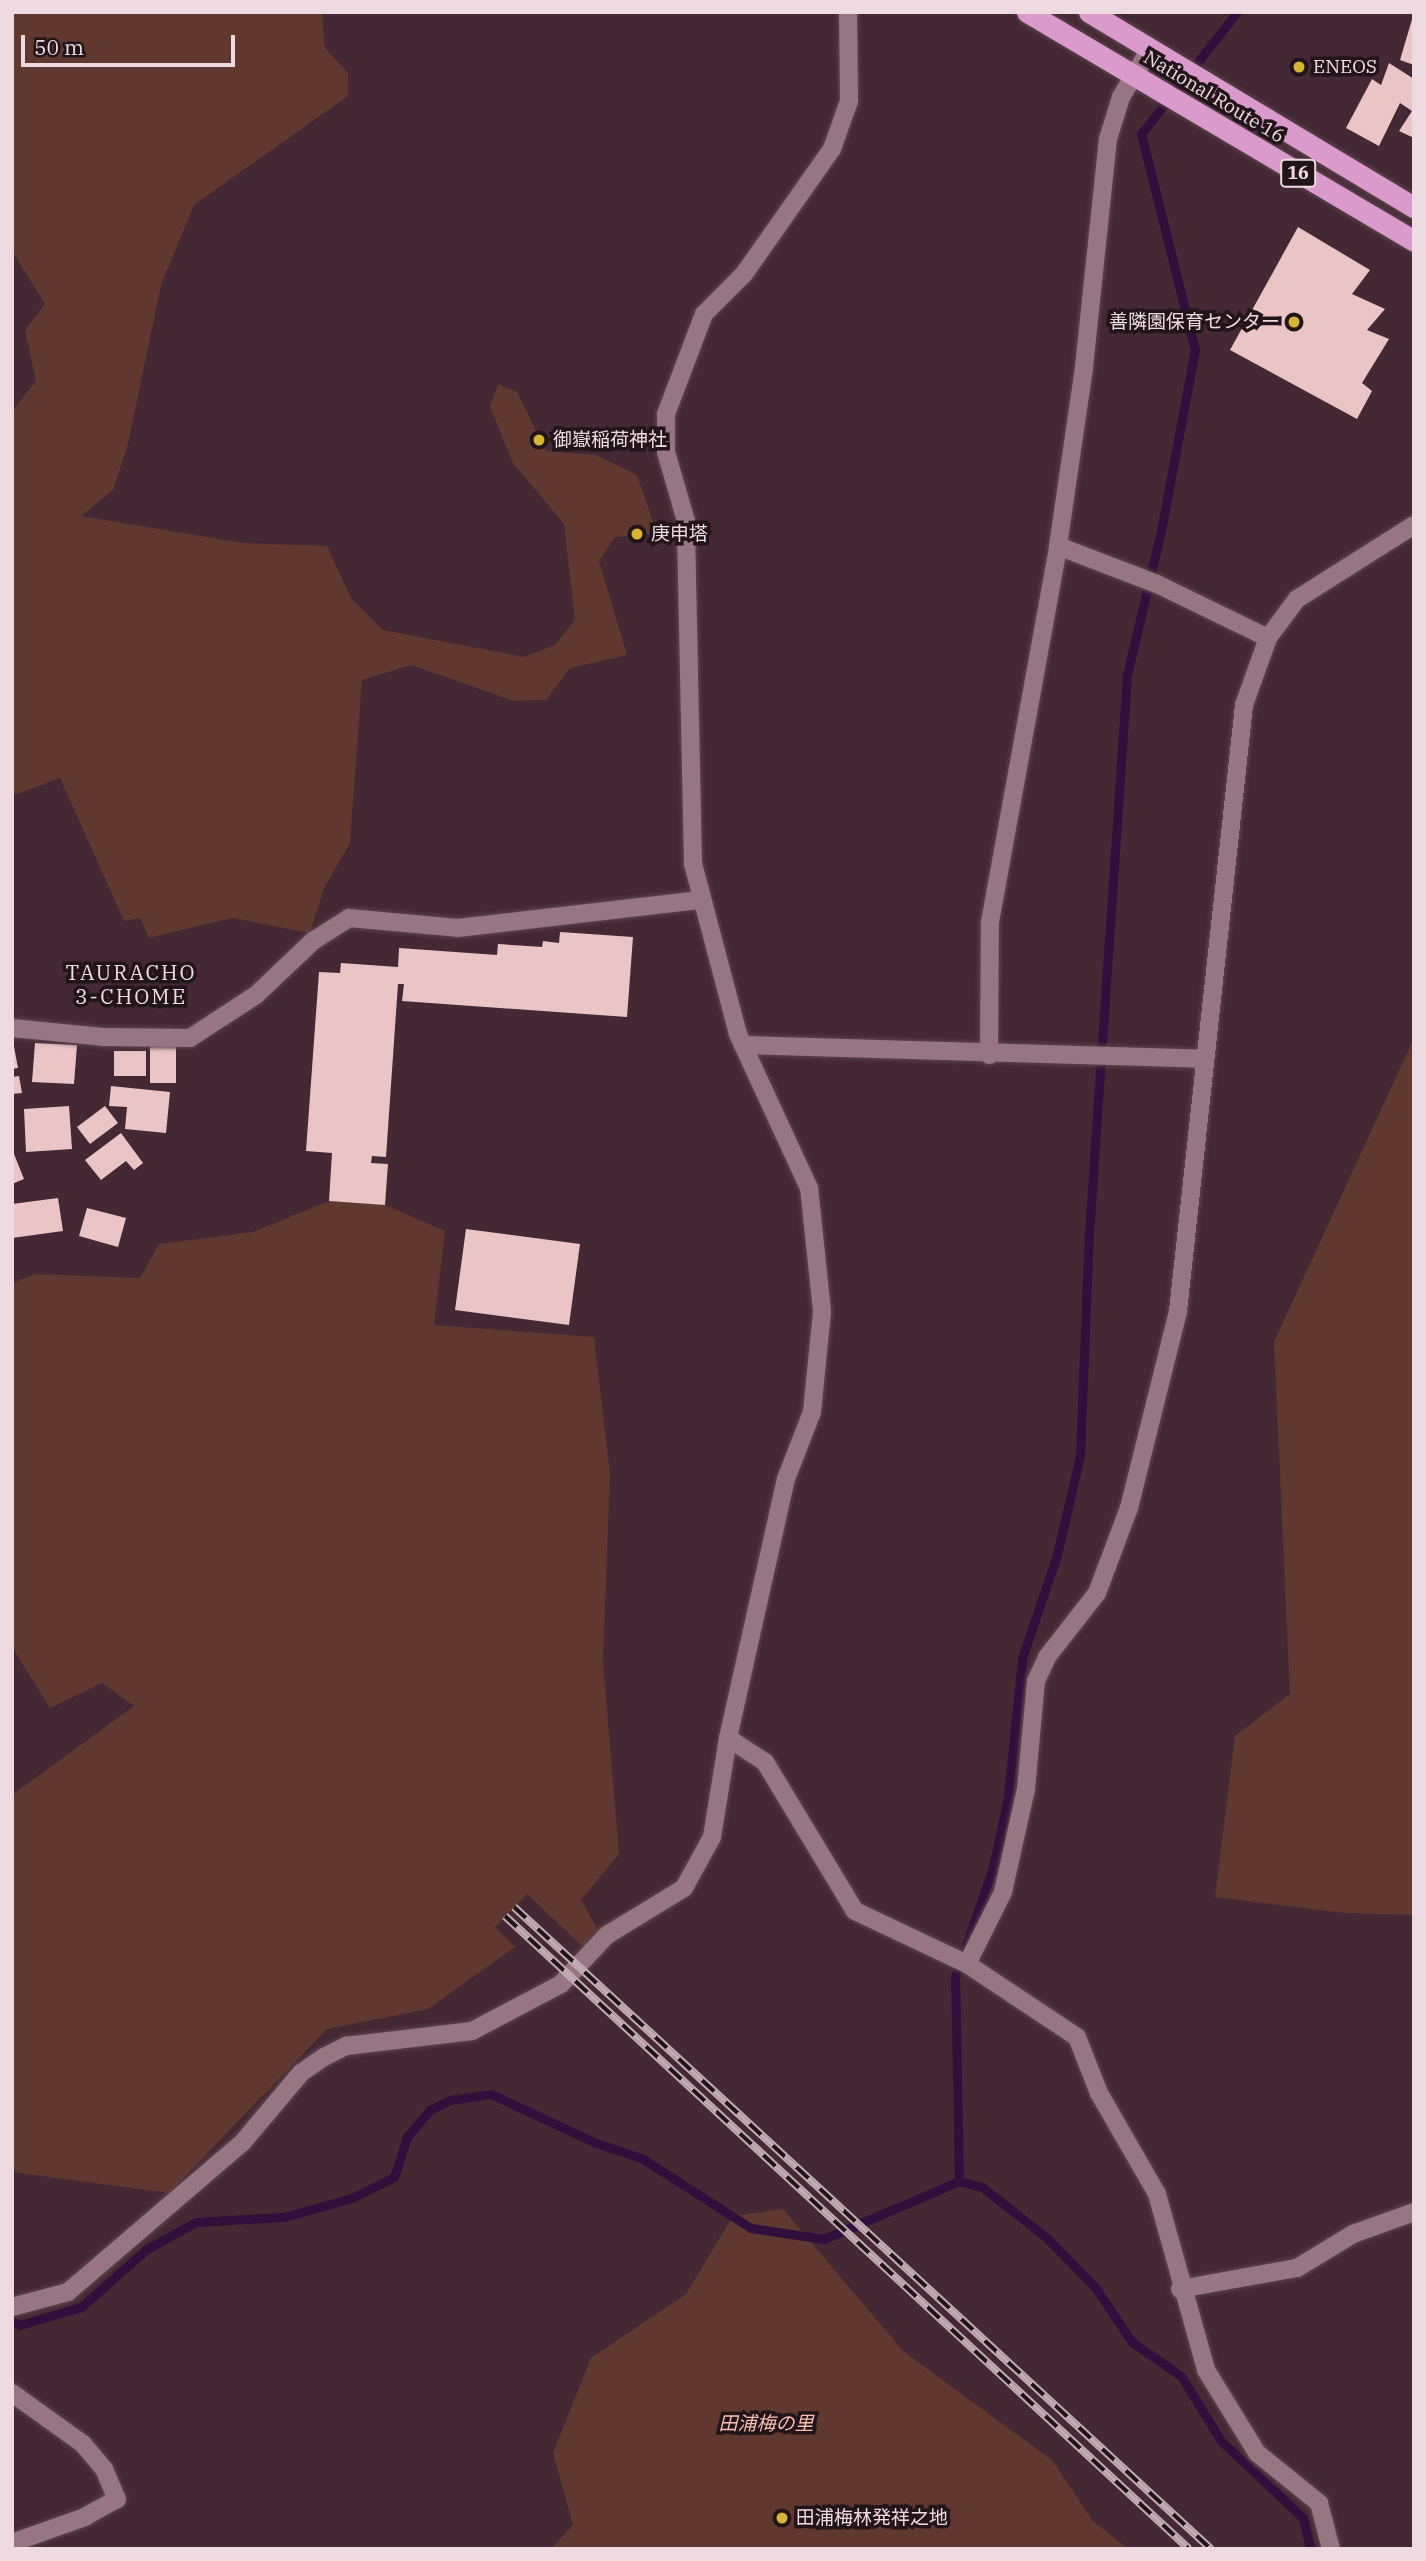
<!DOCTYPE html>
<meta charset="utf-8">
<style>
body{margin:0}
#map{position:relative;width:1426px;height:2561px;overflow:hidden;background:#442833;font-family:"IBM Plex Serif","Noto Sans JP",serif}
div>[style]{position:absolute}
.green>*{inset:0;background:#61382f}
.stream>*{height:9px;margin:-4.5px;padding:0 4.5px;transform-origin:4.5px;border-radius:4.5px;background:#300f3c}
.building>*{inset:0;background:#ebc4c6}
.roads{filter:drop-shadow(0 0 2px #5d454e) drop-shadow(0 0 2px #5d454e)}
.street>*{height:18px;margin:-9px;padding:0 9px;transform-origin:9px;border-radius:9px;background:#977582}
.highway>*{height:21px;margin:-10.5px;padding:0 10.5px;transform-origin:10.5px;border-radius:10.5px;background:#da9acb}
.rail>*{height:8px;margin-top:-4px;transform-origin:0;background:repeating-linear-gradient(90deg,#22151a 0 16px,#c1acb3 0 32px);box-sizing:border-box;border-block:2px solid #c1acb3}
.dots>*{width:19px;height:19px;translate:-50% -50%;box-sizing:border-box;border:4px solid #22151a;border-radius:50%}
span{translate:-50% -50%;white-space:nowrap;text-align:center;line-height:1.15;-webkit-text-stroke:7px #22151a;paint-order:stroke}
.shield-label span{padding:2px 5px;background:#22151a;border:2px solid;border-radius:5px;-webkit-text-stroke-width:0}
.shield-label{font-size:18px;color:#eedbe1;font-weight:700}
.poi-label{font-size:19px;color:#eedbe1}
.left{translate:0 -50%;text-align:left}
.right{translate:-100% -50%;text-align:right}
.street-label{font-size:19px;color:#eedbe1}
.park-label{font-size:19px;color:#f9beb0;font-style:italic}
.neighbourhood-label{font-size:21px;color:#eedbe1;letter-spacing:2px}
.frame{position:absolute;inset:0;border:14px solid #eedbe1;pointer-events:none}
.scale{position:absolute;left:21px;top:35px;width:214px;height:32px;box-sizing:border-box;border:4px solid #eedbe1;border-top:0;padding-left:9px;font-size:21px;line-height:24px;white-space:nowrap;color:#eedbe1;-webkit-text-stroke:5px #22151a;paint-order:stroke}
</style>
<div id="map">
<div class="green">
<i style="clip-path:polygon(12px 12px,322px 12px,325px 48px,348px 73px,348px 96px,194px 205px,161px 285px,128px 444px,113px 490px,81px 516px,243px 543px,327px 546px,351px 598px,383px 630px,524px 657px,555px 645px,575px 620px,564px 524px,513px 463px,490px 407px,498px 384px,517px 392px,546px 451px,596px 455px,637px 475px,657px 533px,615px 537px,599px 561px,627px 655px,570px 668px,546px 700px,514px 701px,411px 665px,362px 680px,350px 843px,324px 888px,310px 933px,232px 918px,149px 938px,140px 918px,124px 921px,60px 778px,12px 796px,12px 411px,36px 381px,25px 330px,45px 304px,12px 251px)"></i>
<i style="clip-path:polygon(1414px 1038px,1414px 1915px,1345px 1913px,1215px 1897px,1235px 1736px,1290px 1694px,1274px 1342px)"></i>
<i style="clip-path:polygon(329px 1201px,385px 1205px,445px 1231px,434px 1325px,594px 1337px,610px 1474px,603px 1661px,619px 1854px,581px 1900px,598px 1930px,583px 1947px,527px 1894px,495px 1927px,515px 1947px,428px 2009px,327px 2029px,169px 2193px,12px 2172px,12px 1795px,134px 1706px,102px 1683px,50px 1708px,12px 1647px,12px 1283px,36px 1274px,140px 1278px,159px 1244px,253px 1232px)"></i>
<i style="clip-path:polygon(783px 2209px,903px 2351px,1052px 2460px,1093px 2521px,1128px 2549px,551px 2549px,573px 2525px,553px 2453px,591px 2358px,686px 2294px,733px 2216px)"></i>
</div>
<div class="stream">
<i style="left:959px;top:2181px;width:24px;rotate:15deg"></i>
<i style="left:982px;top:2187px;width:83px;rotate:38.1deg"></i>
<i style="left:1047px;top:2238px;width:69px;rotate:45.6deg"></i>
<i style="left:1095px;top:2287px;width:66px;rotate:56.1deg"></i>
<i style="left:1132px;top:2342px;width:60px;rotate:34.8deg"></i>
<i style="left:1181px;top:2376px;width:76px;rotate:58.4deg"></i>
<i style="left:1221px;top:2441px;width:112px;rotate:43.2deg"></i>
<i style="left:1303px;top:2518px;width:32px;rotate:77deg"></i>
<i style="left:12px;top:2321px;width:9px;rotate:27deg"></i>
<i style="left:20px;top:2325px;width:64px;rotate:-16.4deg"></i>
<i style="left:81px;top:2307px;width:88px;rotate:-41.3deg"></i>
<i style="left:147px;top:2249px;width:56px;rotate:-28.9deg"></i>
<i style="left:196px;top:2222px;width:88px;rotate:-3.3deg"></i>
<i style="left:284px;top:2217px;width:71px;rotate:-15.6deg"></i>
<i style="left:352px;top:2198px;width:47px;rotate:-26.6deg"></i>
<i style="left:394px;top:2177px;width:42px;rotate:-72deg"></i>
<i style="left:407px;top:2137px;width:35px;rotate:-50deg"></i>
<i style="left:430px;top:2110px;width:22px;rotate:-27deg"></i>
<i style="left:450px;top:2100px;width:41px;rotate:-8.3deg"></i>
<i style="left:491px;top:2094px;width:116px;rotate:25deg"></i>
<i style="left:596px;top:2143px;width:50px;rotate:18.8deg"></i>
<i style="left:643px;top:2159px;width:128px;rotate:32.6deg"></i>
<i style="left:751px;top:2228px;width:74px;rotate:8.6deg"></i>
<i style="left:824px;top:2239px;width:147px;rotate:-23.2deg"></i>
<i style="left:959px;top:2181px;width:204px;rotate:-91.1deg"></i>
<i style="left:955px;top:1977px;width:116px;rotate:-70.9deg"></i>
<i style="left:993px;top:1867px;width:72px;rotate:-77.9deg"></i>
<i style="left:1008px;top:1797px;width:140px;rotate:-84.2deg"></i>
<i style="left:1022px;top:1658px;width:109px;rotate:-71.2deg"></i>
<i style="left:1057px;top:1555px;width:103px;rotate:-77deg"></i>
<i style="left:1080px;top:1455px;width:221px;rotate:-87.7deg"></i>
<i style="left:1089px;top:1234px;width:560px;rotate:-86.11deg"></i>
<i style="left:1127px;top:675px;width:148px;rotate:-76.7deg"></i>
<i style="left:1161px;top:531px;width:184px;rotate:-79.4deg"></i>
<i style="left:1195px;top:350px;width:223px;rotate:-104deg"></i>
<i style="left:1141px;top:134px;width:155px;rotate:-51.8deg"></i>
</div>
<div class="building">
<i style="clip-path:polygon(1413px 16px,1414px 16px,1414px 65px,1400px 60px)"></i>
<i style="clip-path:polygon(1389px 63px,1414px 79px,1414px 138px,1399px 131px,1412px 111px,1400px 103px,1379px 146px,1346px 128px,1372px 79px,1381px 85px)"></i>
<i style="clip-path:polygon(1298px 227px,1370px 270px,1352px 294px,1385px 309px,1367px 330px,1389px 339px,1362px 383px,1372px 391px,1357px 419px,1230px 350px)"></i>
<i style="clip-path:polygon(560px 932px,633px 937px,627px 1017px,402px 1001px,404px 984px,398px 984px,386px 1157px,372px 1156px,371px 1163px,388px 1164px,385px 1205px,329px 1201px,332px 1153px,306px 1151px,319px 972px,340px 973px,341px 963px,398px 967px,399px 948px,497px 955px,498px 944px,542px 947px,543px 941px,559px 943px)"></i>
<i style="clip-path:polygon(12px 1036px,18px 1068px,12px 1069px)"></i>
<i style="clip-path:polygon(35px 1043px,77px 1045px,74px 1084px,32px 1082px)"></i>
<i style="clip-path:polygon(150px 1045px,176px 1045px,176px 1083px,150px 1083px)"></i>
<i style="clip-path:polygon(114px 1051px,146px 1051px,146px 1076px,114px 1076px)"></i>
<i style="clip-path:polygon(19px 1076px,22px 1093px,12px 1094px,12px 1077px)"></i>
<i style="clip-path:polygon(111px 1086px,170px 1092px,166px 1133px,125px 1129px,127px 1107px,109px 1106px)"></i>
<i style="clip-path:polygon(69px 1106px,72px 1149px,26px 1152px,24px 1109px)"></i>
<i style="clip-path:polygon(105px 1106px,118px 1123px,90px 1144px,77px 1127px)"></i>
<i style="clip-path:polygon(121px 1133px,143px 1163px,134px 1170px,126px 1161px,101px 1180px,85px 1160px)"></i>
<i style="clip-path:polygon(12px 1149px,24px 1179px,12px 1184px)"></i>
<i style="clip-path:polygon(58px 1198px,63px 1231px,12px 1238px,12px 1204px)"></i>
<i style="clip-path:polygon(87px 1208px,126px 1218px,118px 1247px,79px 1236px)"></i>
<i style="clip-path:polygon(466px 1229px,580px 1244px,569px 1325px,455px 1310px)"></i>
</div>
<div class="roads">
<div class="street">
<i style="left:1058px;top:546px;width:106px;rotate:21deg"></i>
<i style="left:1157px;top:584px;width:123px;rotate:25.9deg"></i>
<i style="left:12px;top:1028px;width:91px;rotate:5.6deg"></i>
<i style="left:103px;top:1037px;width:87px;rotate:0.7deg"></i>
<i style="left:190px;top:1038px;width:79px;rotate:-33.1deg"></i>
<i style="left:256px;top:995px;width:79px;rotate:-43.5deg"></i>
<i style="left:313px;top:941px;width:43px;rotate:-32.6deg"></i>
<i style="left:349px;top:918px;width:109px;rotate:5.2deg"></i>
<i style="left:458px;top:928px;width:244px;rotate:-6.6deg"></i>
<i style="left:744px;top:1045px;width:460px;rotate:1.7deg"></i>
<i style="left:989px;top:1055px;width:133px;rotate:-89.6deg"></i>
<i style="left:990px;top:922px;width:382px;rotate:-79.7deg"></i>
<i style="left:1058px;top:546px;width:181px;rotate:-81.7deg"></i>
<i style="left:1084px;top:367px;width:229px;rotate:-84deg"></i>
<i style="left:1108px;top:139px;width:44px;rotate:-72.8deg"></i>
<i style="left:1121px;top:97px;width:56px;rotate:-58.9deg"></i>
<i style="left:728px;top:1738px;width:44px;rotate:33deg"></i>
<i style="left:765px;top:1762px;width:174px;rotate:58.9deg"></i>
<i style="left:855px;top:1911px;width:124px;rotate:25.3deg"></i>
<i style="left:967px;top:1964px;width:132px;rotate:33.6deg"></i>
<i style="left:1077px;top:2037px;width:60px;rotate:68.6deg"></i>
<i style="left:1099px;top:2093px;width:116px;rotate:60.1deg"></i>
<i style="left:1157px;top:2194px;width:183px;rotate:74.4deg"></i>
<i style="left:1206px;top:2370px;width:97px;rotate:58.4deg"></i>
<i style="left:1257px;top:2453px;width:80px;rotate:38.9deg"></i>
<i style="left:1319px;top:2503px;width:48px;rotate:75.4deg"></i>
<i style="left:967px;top:1964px;width:80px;rotate:-63.4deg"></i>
<i style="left:1003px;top:1892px;width:106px;rotate:-77.4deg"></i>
<i style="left:1026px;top:1789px;width:108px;rotate:-84.7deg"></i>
<i style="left:1036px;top:1681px;width:26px;rotate:-65deg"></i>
<i style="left:1047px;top:1657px;width:81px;rotate:-52deg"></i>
<i style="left:1097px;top:1593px;width:91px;rotate:-69.4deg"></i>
<i style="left:1129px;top:1508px;width:203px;rotate:-76deg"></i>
<i style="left:1178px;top:1311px;width:610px;rotate:-83.78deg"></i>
<i style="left:1244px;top:705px;width:71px;rotate:-70.3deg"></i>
<i style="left:1268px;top:638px;width:49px;rotate:-53.4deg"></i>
<i style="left:1297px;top:599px;width:138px;rotate:-32.3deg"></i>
<i style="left:1180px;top:2289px;width:119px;rotate:-10.2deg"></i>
<i style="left:1297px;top:2268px;width:66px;rotate:-31.3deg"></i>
<i style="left:1353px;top:2234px;width:65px;rotate:-19.8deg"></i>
<i style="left:12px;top:2307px;width:58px;rotate:-15deg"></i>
<i style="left:68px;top:2292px;width:229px;rotate:-40.6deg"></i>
<i style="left:242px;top:2143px;width:92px;rotate:-49.9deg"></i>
<i style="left:301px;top:2073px;width:28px;rotate:-35deg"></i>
<i style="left:324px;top:2057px;width:25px;rotate:-27deg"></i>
<i style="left:346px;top:2046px;width:127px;rotate:-6.8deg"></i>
<i style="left:472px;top:2031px;width:101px;rotate:-27.8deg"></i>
<i style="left:561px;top:1984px;width:67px;rotate:-46.8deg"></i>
<i style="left:607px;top:1935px;width:90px;rotate:-31.4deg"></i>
<i style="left:684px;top:1888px;width:58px;rotate:-61.2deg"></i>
<i style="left:712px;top:1837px;width:100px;rotate:-80.8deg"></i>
<i style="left:728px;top:1738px;width:265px;rotate:-77.4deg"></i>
<i style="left:786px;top:1479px;width:72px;rotate:-68.8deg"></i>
<i style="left:812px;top:1412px;width:101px;rotate:-84.3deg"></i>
<i style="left:822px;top:1311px;width:124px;rotate:-96deg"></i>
<i style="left:809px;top:1188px;width:170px;rotate:-114.8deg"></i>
<i style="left:738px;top:1034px;width:176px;rotate:-104.8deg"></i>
<i style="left:693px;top:864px;width:343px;rotate:-91.2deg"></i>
<i style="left:686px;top:521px;width:72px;rotate:-106.2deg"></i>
<i style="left:666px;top:452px;width:38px;rotate:-90deg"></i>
<i style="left:666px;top:414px;width:107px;rotate:-69.2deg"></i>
<i style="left:704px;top:314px;width:57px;rotate:-45deg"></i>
<i style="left:744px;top:274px;width:153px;rotate:-54.9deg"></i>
<i style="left:832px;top:149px;width:51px;rotate:-70.5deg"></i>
<i style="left:849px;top:101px;width:89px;rotate:-90.6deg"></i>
<i style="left:12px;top:2393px;width:87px;rotate:35.7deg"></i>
<i style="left:83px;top:2444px;width:33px;rotate:50deg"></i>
<i style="left:104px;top:2469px;width:33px;rotate:67deg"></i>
<i style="left:117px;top:2499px;width:37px;rotate:151deg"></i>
<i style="left:85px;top:2517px;width:77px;rotate:160.4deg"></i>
</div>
<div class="highway">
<i style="left:1027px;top:12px;width:450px;rotate:30.6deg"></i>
<i style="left:1089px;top:12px;width:379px;rotate:31deg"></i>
</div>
</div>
<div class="rail">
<i style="left:514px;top:1907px;width:948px;rotate:42.65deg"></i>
<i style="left:505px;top:1916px;width:932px;rotate:42.78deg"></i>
</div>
<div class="dots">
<i style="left:1299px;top:67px;background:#d8b434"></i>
<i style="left:1294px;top:322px;background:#d8b434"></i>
<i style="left:539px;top:440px;background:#d8b434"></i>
<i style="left:637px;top:534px;background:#d8b434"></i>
<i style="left:782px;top:2518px;background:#d8b434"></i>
</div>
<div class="shield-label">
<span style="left:1298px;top:173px">16</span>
</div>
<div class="poi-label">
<span class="left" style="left:1313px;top:67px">ENEOS</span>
<span class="right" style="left:1280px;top:322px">善隣園保育センター</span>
<span class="left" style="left:553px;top:440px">御嶽稲荷神社</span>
<span class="left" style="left:651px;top:534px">庚申塔</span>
<span class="left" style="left:796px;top:2518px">田浦梅林発祥之地</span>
</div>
<div class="street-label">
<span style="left:1214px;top:97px;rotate:31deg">National Route 16</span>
</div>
<div class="park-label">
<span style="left:766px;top:2424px">田浦梅の里</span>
</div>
<div class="neighbourhood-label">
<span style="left:131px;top:984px">TAURACHO<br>3-CHOME</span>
</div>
<div class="frame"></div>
<div class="scale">50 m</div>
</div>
